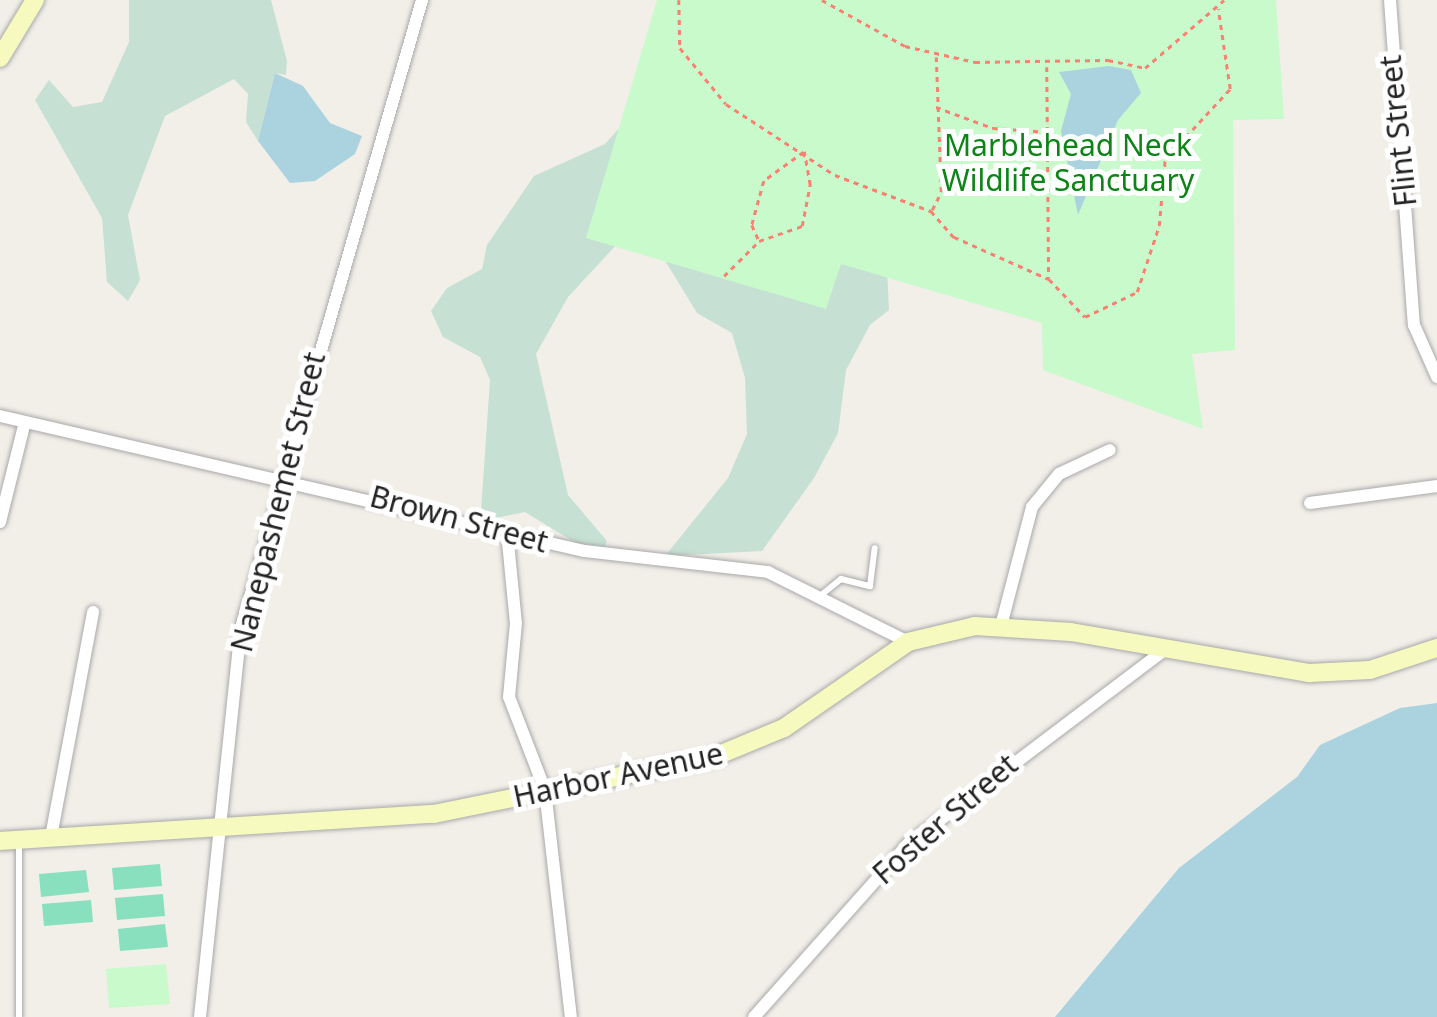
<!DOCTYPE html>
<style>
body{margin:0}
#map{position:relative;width:1437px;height:1017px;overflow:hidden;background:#f2efe9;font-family:"Noto Sans",sans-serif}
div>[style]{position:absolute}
.wetland>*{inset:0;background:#c6e0d4}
.park>*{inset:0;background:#c8facc}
.pitch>*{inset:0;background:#88e0be}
.water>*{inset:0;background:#aad3df}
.path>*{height:2.5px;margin-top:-1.25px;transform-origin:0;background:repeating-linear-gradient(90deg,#fa8072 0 5px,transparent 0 10px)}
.roads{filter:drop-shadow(0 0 2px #a9a9a9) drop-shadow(0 0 2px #a9a9a9)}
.lane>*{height:6px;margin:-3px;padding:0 3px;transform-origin:3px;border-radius:3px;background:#fff}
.street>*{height:12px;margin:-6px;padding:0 6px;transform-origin:6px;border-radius:6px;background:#fff}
.secondary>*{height:18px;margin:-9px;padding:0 9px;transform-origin:9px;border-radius:9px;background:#f7fabf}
span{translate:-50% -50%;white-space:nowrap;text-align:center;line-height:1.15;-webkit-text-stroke:10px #fff;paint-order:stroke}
.street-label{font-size:30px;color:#222}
.park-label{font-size:30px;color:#0c8416}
</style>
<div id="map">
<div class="wetland">
<i style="clip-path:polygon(129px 0,271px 0,287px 61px,286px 75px,275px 73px,258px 141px,246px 122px,248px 94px,234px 79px,165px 116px,128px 215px,140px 280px,128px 301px,107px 282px,102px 218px,35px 100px,49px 80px,73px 107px,102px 102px,129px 42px)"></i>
<i style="clip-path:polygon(623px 124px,885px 224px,889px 310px,870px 325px,846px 370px,838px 433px,814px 478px,762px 551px,665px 556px,728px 478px,747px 434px,745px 378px,732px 333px,697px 313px,661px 254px,619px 242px,568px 297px,536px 354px,568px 495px,607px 541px,604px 549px,592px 553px,525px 512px,491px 519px,481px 511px,490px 380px,480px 357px,443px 337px,431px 311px,447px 288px,482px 269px,487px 245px,534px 176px,605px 144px)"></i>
</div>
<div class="park">
<i style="clip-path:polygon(657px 0,1276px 0,1284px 119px,1233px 120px,1235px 350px,1192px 354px,1203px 429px,1043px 370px,1042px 323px,841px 264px,826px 309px,586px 238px)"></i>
<i style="clip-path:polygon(166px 964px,170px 1004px,109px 1008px,106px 969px)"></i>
</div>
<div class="pitch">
<i style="clip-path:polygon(160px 864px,162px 886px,114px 890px,112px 868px)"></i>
<i style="clip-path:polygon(86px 870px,89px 892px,41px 897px,39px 874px)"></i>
<i style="clip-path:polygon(163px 894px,165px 916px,117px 920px,115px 898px)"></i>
<i style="clip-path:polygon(91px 900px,93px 922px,44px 926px,42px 904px)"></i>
<i style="clip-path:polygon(165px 924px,168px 947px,120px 951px,118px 929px)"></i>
</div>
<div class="water">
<i style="clip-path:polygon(1109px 66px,1131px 70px,1141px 93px,1118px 120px,1078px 215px,1061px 131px,1071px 94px,1059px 72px)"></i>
<i style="clip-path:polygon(275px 73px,303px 86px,330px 123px,362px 136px,355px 154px,315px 181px,290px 183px,258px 141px)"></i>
<i style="clip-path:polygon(1437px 703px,1437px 1017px,1055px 1017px,1179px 868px,1297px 777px,1320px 745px,1400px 708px)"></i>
</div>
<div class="path">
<i style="left:679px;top:0;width:48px;rotate:88.8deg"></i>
<i style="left:680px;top:48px;width:72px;rotate:50.6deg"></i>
<i style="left:726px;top:104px;width:130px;rotate:33.1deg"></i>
<i style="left:835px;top:175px;width:103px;rotate:20.6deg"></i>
<i style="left:931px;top:211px;width:35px;rotate:49deg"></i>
<i style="left:954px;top:237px;width:104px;rotate:23.9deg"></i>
<i style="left:1049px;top:279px;width:52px;rotate:46.5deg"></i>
<i style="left:1085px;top:317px;width:58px;rotate:-25.7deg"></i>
<i style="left:1137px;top:292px;width:70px;rotate:-71.6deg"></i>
<i style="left:1159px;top:226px;width:67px;rotate:-84.9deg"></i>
<i style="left:1165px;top:159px;width:96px;rotate:-47.1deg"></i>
<i style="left:1230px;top:89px;width:81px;rotate:-98.5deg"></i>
<i style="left:822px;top:0;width:95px;rotate:29deg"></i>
<i style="left:905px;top:46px;width:72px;rotate:12.9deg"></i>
<i style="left:975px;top:62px;width:133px;rotate:-0.9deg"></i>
<i style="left:1108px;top:60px;width:38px;rotate:12deg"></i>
<i style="left:1145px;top:68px;width:104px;rotate:-40.7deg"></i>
<i style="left:1047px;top:67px;width:211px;rotate:89.5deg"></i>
<i style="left:936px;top:107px;width:61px;rotate:20.2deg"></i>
<i style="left:993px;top:128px;width:56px;rotate:4.1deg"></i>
<i style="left:932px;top:210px;width:20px;rotate:-63deg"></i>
<i style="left:941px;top:192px;width:135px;rotate:-92.1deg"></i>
<i style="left:724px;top:276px;width:49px;rotate:-45deg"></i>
<i style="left:759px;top:241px;width:46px;rotate:-19.2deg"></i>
<i style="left:802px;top:226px;width:42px;rotate:-79deg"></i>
<i style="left:810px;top:185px;width:34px;rotate:-100deg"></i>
<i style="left:804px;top:152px;width:49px;rotate:144.1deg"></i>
<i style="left:764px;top:181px;width:46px;rotate:105.3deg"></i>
<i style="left:752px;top:225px;width:17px;rotate:66deg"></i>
</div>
<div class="roads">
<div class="lane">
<i style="left:820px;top:596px;width:27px;rotate:-39deg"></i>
<i style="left:841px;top:579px;width:30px;rotate:14deg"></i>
<i style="left:870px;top:586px;width:38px;rotate:-83deg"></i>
<i style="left:19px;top:843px;width:174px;rotate:90deg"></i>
</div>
<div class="street">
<i style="left:1390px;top:0;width:326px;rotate:85.8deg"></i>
<i style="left:1414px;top:325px;width:57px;rotate:66.1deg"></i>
<i style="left:0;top:416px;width:599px;rotate:13.02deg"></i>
<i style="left:584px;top:551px;width:185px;rotate:6.5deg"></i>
<i style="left:768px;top:572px;width:157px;rotate:26.6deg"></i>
<i style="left:1310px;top:503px;width:128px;rotate:-7.6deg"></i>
<i style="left:0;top:522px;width:103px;rotate:-76deg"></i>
<i style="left:507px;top:532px;width:91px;rotate:84.4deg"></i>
<i style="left:516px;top:623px;width:74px;rotate:95.4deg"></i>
<i style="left:509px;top:697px;width:100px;rotate:68.8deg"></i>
<i style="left:545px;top:790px;width:228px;rotate:83.5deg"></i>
<i style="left:1001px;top:626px;width:123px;rotate:-75.4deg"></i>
<i style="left:1032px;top:507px;width:43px;rotate:-50.7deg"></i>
<i style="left:1059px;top:474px;width:56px;rotate:-25.2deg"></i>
<i style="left:51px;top:837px;width:229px;rotate:-79.4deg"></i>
<i style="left:200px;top:1017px;width:391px;rotate:-84deg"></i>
<i style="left:241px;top:628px;width:654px;rotate:-73.92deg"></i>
<i style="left:754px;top:1017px;width:232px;rotate:-48.3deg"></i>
<i style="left:908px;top:844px;width:318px;rotate:-37.1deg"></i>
</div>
<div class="secondary">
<i style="left:0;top:58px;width:68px;rotate:-58.9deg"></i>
<i style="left:0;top:841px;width:435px;rotate:-3.6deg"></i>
<i style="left:434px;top:814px;width:286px;rotate:-11.5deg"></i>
<i style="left:714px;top:757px;width:76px;rotate:-22.5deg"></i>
<i style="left:784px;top:728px;width:151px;rotate:-34.7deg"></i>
<i style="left:908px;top:642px;width:69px;rotate:-13.4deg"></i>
<i style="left:975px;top:626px;width:96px;rotate:3.6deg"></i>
<i style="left:1071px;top:632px;width:242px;rotate:9.8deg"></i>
<i style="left:1309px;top:673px;width:61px;rotate:-2.8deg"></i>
<i style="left:1370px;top:670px;width:71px;rotate:-18.2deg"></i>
</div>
</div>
<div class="street-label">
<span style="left:1398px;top:131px;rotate:-96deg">Flint Street</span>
<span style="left:278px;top:502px;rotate:-76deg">Nanepashemet Street</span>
<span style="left:459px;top:519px;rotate:15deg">Brown Street</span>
<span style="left:618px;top:775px;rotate:-12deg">Harbor Avenue</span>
<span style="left:945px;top:819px;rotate:-41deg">Foster Street</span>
</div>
<div class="park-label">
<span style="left:1068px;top:162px">Marblehead Neck<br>Wildlife Sanctuary</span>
</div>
</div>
